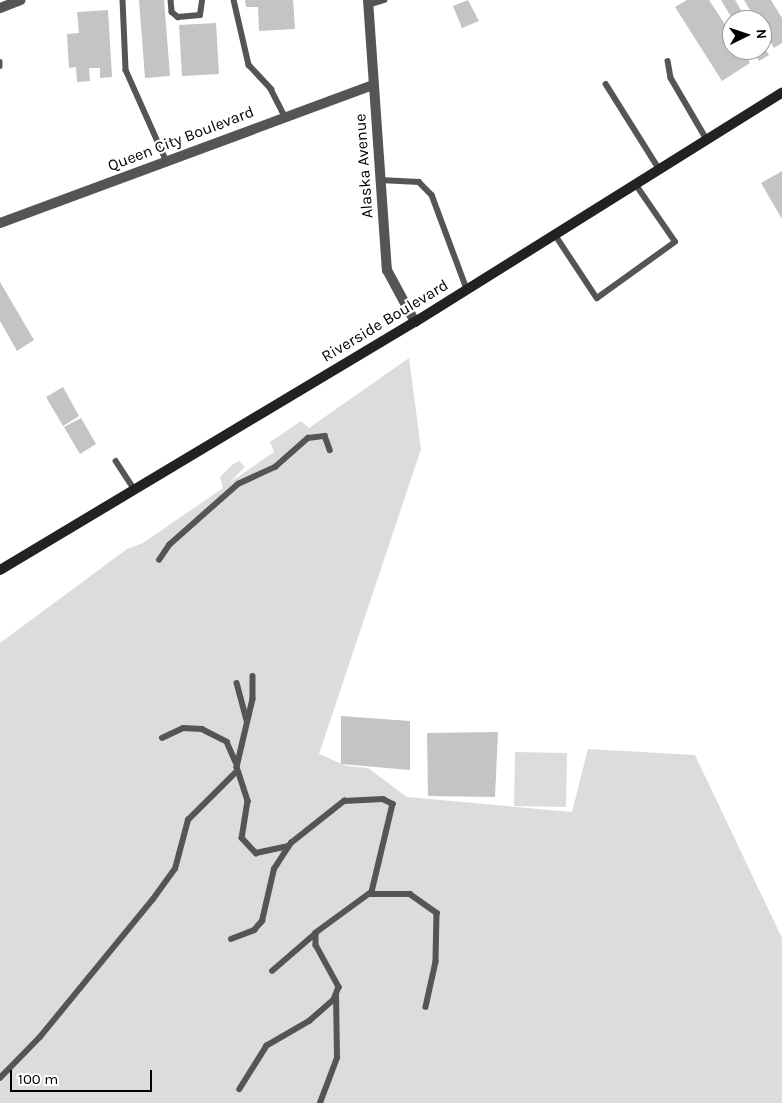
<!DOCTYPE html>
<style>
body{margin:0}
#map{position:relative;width:782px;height:1103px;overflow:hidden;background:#fff;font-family:Karla,sans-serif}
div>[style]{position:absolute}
.green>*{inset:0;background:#dcdcdc}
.building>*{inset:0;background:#c4c4c4}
.lane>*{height:5.5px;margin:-2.75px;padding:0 2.75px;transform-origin:2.75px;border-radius:2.75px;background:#555}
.street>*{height:10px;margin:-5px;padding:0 5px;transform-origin:5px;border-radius:5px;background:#555}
.secondary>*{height:10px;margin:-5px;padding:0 5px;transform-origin:5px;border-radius:5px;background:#222}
span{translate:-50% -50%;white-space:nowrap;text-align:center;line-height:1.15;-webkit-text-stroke:4px #fff;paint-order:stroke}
.street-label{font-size:16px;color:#000}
.north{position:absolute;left:722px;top:10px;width:50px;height:50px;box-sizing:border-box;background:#fff;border:1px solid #999;border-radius:50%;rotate:86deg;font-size:14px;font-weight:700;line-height:20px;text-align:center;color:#000}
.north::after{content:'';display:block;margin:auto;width:18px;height:22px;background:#000;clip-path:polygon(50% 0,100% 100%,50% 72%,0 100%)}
.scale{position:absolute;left:10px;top:1070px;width:142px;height:22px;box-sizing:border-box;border:2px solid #000;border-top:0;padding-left:6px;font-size:15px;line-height:18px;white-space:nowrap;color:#000;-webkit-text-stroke:4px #fff;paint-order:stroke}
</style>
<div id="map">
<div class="green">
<i style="clip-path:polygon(409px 358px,421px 449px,319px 754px,347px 766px,368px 768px,407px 797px,572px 812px,588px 749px,695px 755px,782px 938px,782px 1103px,0 1103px,0 643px,127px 549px,143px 543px,223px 488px,220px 477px,233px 464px,239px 461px,245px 467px,229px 483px,274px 452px,270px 442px,301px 421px,309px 428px)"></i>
<i style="clip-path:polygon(515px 752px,567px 753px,566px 807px,514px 806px)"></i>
</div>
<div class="building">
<i style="clip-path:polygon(139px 0,164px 0,170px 76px,145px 78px)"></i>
<i style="clip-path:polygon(245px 0,293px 0,295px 29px,259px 31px,258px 7px,246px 7px)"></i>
<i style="clip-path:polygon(468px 0,479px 21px,462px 28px,453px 6px)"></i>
<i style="clip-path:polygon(687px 0,709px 0,732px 35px,732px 50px,741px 50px,750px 63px,722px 81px,675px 7px)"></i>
<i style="clip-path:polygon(721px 0,735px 0,747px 20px,733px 20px)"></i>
<i style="clip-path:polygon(744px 0,771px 0,782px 18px,782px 43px,774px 48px,762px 29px,762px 20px,756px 20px)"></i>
<i style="clip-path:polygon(108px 10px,112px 77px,100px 78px,100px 68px,89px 68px,90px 81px,77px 82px,76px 67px,69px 68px,67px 34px,79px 33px,77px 12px)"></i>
<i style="clip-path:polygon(216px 23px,219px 74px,182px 76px,179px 25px)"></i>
<i style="clip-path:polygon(762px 44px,769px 55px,759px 61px,752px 50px,762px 50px)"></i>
<i style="clip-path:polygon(782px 171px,782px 219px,761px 183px)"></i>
<i style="clip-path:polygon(0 282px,34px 340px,17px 351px,0 321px)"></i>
<i style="clip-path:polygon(63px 387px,79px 416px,63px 426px,46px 397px)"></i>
<i style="clip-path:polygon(81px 418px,96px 444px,80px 454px,64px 427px)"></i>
<i style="clip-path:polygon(341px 716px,410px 721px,410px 770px,341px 764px)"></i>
<i style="clip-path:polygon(498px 732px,495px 797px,428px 796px,427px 733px)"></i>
</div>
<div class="lane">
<i style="left:123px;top:0;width:70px;rotate:87.5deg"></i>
<i style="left:126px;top:70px;width:101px;rotate:66deg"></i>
<i style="left:171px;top:0;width:12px;rotate:85deg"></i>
<i style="left:172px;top:12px;width:8px;rotate:40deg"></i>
<i style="left:178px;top:17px;width:22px;rotate:-5deg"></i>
<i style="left:200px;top:15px;width:15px;rotate:-82deg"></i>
<i style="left:234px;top:0;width:67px;rotate:77deg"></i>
<i style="left:249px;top:65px;width:33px;rotate:47deg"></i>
<i style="left:271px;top:89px;width:29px;rotate:63deg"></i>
<i style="left:368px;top:5px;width:17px;rotate:-17deg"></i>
<i style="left:668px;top:61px;width:17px;rotate:80deg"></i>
<i style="left:671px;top:78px;width:69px;rotate:59.7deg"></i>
<i style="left:0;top:62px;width:4px;rotate:90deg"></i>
<i style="left:606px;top:84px;width:98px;rotate:57.9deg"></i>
<i style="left:380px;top:180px;width:39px;rotate:3deg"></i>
<i style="left:419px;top:182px;width:18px;rotate:45deg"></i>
<i style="left:432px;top:195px;width:100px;rotate:69.6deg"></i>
<i style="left:554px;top:233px;width:78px;rotate:56.5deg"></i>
<i style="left:597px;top:298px;width:96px;rotate:-35.7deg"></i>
<i style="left:675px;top:242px;width:70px;rotate:-124.6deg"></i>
<i style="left:116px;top:461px;width:33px;rotate:57deg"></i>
<i style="left:159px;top:560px;width:18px;rotate:-56deg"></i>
<i style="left:169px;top:545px;width:92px;rotate:-41.5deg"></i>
<i style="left:238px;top:484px;width:41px;rotate:-24.7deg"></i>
<i style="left:275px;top:467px;width:44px;rotate:-41.3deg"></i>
<i style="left:308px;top:438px;width:17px;rotate:-7deg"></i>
<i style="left:325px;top:436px;width:15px;rotate:70deg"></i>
<i style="left:253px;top:676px;width:23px;rotate:90deg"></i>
<i style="left:253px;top:699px;width:70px;rotate:103.2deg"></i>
<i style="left:237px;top:767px;width:36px;rotate:72deg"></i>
<i style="left:248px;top:801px;width:37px;rotate:99deg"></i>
<i style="left:242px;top:838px;width:21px;rotate:47deg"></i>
<i style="left:256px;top:853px;width:33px;rotate:-12deg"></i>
<i style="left:237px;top:683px;width:39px;rotate:75deg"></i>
<i style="left:162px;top:738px;width:23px;rotate:-25deg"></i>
<i style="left:183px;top:728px;width:19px;rotate:3deg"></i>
<i style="left:202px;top:729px;width:28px;rotate:27deg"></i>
<i style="left:227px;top:742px;width:22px;rotate:66deg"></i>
<i style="left:371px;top:894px;width:39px"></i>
<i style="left:410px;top:894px;width:33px;rotate:35deg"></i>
<i style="left:437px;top:913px;width:49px;rotate:91.2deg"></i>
<i style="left:436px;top:962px;width:46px;rotate:102.5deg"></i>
<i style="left:231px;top:939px;width:25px;rotate:-21deg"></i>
<i style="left:254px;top:930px;width:12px;rotate:-48deg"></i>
<i style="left:262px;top:921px;width:53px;rotate:-77deg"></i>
<i style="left:274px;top:869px;width:31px;rotate:-57deg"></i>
<i style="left:291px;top:843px;width:68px;rotate:-38.4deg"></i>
<i style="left:344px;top:801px;width:39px;rotate:-3deg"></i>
<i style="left:383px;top:799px;width:11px;rotate:27deg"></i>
<i style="left:393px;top:804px;width:90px;rotate:103.4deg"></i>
<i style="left:372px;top:892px;width:69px;rotate:143.8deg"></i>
<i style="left:316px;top:933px;width:12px;rotate:90deg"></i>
<i style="left:316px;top:945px;width:48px;rotate:61.3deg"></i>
<i style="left:339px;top:987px;width:14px;rotate:111deg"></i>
<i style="left:334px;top:1000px;width:32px;rotate:139deg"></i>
<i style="left:310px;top:1021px;width:50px;rotate:149.8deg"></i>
<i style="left:267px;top:1046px;width:51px;rotate:122.1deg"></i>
<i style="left:272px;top:971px;width:58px;rotate:-40.8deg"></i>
<i style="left:0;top:1078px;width:57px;rotate:-45.7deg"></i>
<i style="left:40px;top:1037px;width:178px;rotate:-50.7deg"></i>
<i style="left:153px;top:899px;width:37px;rotate:-54deg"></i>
<i style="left:175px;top:869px;width:51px;rotate:-75.1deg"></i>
<i style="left:188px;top:820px;width:69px;rotate:-45deg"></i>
<i style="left:320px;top:1103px;width:48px;rotate:-69.3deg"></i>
<i style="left:337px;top:1058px;width:62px;rotate:-90.9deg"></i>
</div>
<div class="street">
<i style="left:368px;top:0;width:271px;rotate:86deg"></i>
<i style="left:387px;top:270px;width:59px;rotate:61.7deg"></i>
<i style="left:0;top:8px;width:22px;rotate:-21deg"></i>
<i style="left:0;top:223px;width:398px;rotate:-20.3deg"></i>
</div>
<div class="secondary">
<i style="left:0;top:570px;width:483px;rotate:-30.9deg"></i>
<i style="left:415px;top:322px;width:433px;rotate:-32deg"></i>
</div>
<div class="street-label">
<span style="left:181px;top:139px;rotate:-21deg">Queen City Boulevard</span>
<span style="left:364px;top:166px;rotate:-94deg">Alaska Avenue</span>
<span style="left:385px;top:321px;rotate:-31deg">Riverside Boulevard</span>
</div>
<div class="north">N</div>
<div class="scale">100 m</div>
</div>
